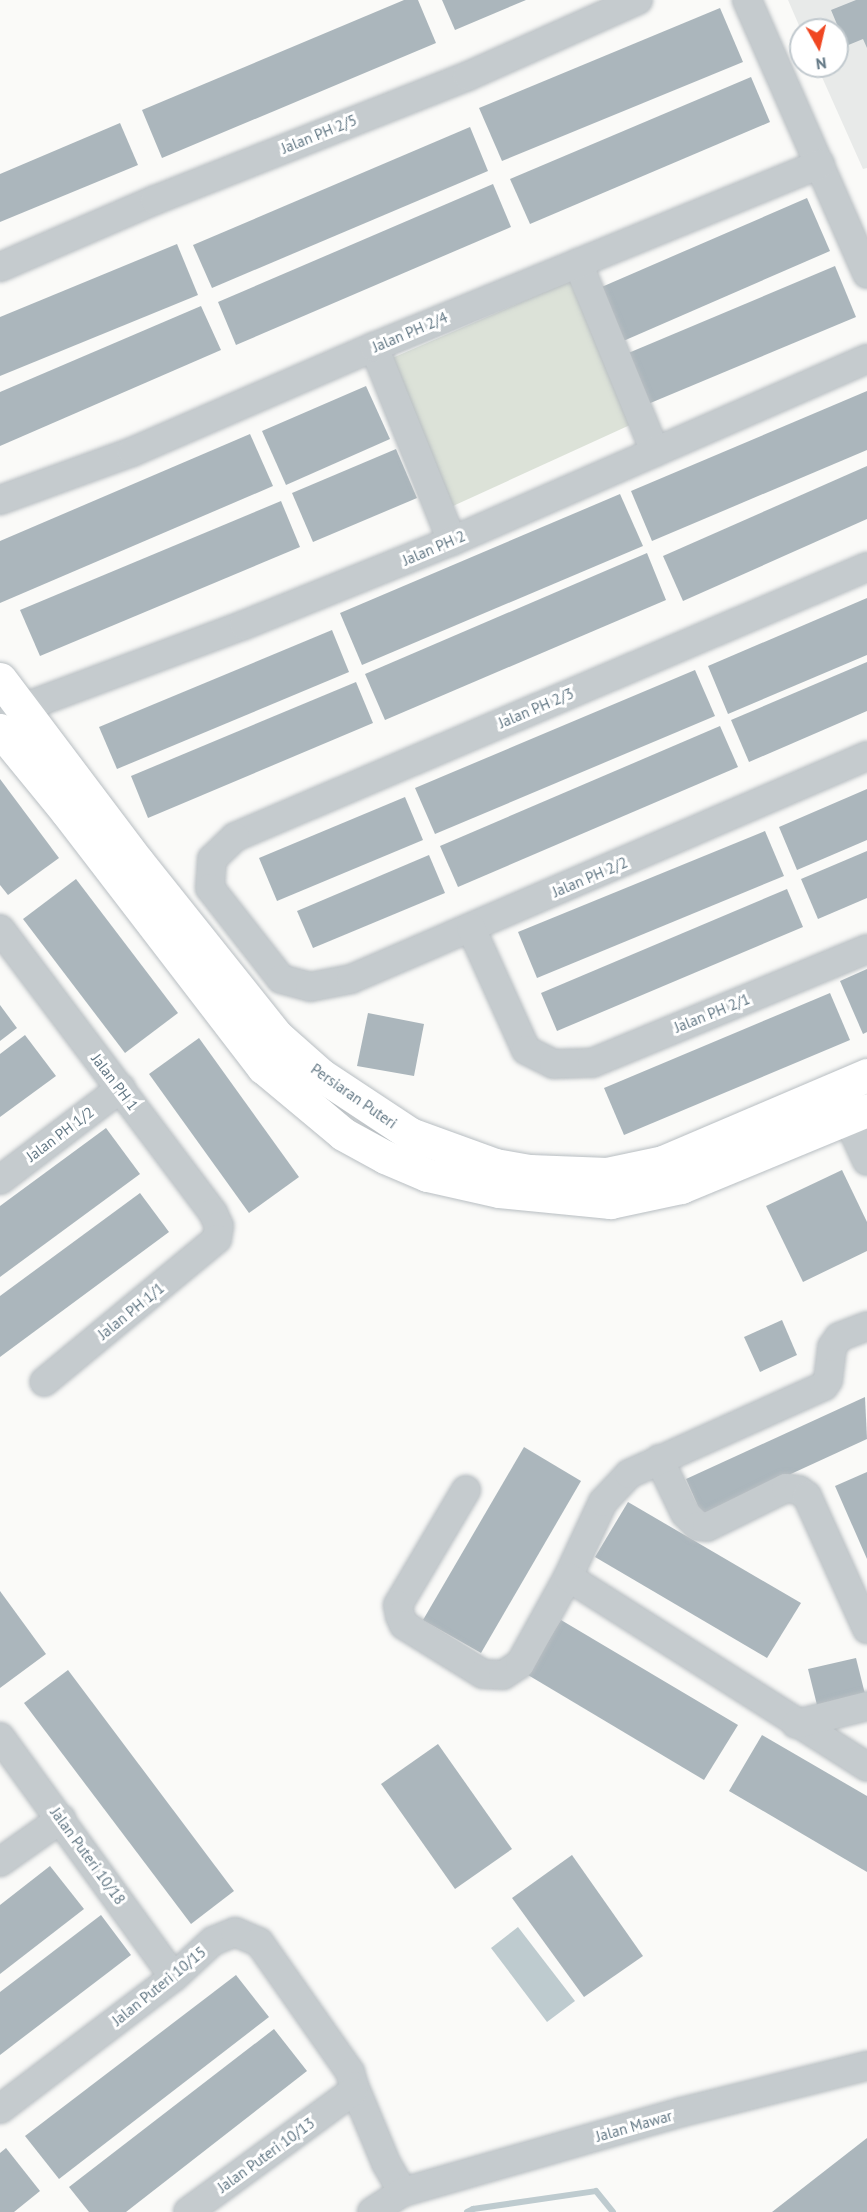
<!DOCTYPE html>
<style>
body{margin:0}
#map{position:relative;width:867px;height:2212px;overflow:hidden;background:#fafaf8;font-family:"PT Sans",sans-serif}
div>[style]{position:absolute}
.built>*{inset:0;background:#e8eae9}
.green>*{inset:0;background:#dce2d8}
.water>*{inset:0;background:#becbcf}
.stream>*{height:6px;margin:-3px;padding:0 3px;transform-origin:3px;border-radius:3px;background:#becbcf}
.building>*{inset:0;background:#abb6bc}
.roads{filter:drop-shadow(0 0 2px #b8bec2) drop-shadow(0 0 2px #b8bec2)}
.minor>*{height:28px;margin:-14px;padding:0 14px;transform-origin:14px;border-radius:14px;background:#c5cbce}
.major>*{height:33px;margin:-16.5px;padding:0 16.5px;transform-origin:16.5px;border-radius:16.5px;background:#fff}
span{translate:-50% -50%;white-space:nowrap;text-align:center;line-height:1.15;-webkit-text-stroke:6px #fff;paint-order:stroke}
.street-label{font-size:15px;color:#637885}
.north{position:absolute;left:789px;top:18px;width:60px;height:60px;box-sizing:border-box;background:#fff;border:2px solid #c1c9ce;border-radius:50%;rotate:172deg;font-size:16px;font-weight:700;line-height:24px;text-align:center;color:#637885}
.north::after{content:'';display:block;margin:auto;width:21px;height:27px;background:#f04722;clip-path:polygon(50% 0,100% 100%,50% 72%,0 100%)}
</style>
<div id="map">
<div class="built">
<i style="clip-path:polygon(788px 0,867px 0,867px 168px,863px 169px,817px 66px,837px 66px,837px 30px,801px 30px)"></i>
</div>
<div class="green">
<i style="clip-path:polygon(570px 281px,630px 425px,453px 506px,390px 359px)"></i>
</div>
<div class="water">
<i style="clip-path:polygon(518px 1927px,575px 2001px,547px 2022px,491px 1948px)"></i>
</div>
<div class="stream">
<i style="left:467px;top:2212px;width:7px;rotate:-27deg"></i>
<i style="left:473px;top:2209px;width:124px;rotate:-8.3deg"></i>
<i style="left:596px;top:2191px;width:27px;rotate:51deg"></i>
</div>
<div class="building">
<i style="clip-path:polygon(404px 0,418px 0,436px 43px,162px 158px,142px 110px)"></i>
<i style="clip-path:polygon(442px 0,526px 0,455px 30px)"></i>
<i style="clip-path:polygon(856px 0,867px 0,867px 48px,863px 39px,846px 46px,831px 10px)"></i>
<i style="clip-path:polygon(720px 8px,743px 62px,502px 161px,479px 108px)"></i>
<i style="clip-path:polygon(751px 77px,770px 122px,530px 224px,510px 179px)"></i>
<i style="clip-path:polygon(120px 123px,138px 165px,0 222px,0 174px)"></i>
<i style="clip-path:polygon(470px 127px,488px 171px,212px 288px,193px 245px)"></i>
<i style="clip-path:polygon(493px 184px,511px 227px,236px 345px,218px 302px)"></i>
<i style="clip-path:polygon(807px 198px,830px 251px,621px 342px,597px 289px)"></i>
<i style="clip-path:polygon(177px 244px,198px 295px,0 376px,0 317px)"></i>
<i style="clip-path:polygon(835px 266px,856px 317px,648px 404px,626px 354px)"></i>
<i style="clip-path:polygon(201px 306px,221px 350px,0 446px,0 392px)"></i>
<i style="clip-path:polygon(366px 386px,390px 439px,286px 485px,262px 431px)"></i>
<i style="clip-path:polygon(867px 391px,867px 450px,652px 541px,631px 491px)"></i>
<i style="clip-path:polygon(250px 434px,273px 486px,0 603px,0 541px)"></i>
<i style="clip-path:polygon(396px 449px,417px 498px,313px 542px,292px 493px)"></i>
<i style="clip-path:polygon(867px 466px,867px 519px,683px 601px,663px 556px)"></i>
<i style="clip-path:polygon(620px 494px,643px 546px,362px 665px,340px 613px)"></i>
<i style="clip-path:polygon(281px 501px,300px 547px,40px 656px,20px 610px)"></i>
<i style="clip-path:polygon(647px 553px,666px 600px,385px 720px,365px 674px)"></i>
<i style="clip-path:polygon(867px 598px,867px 655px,728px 714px,708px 666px)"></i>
<i style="clip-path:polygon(332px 630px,349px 672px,117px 769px,99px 727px)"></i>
<i style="clip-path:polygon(867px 662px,867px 711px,749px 762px,731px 720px)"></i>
<i style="clip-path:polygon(695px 670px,715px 716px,435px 834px,415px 788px)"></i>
<i style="clip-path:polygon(356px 682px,373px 723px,148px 818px,131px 776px)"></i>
<i style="clip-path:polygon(720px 726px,738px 767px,458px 887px,440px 846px)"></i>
<i style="clip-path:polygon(0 779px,59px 858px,8px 895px,0 885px)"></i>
<i style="clip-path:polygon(867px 789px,867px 840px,797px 870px,779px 827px)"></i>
<i style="clip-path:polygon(405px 797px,423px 840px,277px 901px,259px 858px)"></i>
<i style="clip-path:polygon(765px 831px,784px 876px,537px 978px,518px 932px)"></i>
<i style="clip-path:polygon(867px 851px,867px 898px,818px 919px,801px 879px)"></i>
<i style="clip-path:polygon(429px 855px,445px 893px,313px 948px,297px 911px)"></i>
<i style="clip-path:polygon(76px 879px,178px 1013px,125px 1053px,23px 919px)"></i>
<i style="clip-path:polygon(787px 889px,803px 927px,557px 1031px,541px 993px)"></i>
<i style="clip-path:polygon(867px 969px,867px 1032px,863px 1034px,840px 981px)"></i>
<i style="clip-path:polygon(830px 993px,850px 1040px,624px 1135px,604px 1088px)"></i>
<i style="clip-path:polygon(0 1005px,17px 1028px,0 1041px)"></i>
<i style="clip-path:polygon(368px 1013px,424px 1024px,414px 1076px,357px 1066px)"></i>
<i style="clip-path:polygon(25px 1035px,56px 1076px,0 1117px,0 1054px)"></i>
<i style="clip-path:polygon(199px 1038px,299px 1177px,249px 1213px,149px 1074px)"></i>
<i style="clip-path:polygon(106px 1128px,140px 1174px,0 1277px,0 1206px)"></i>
<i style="clip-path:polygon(842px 1170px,867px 1222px,867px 1251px,803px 1282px,766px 1206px)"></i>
<i style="clip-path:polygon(140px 1193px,169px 1232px,0 1357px,0 1296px)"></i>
<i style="clip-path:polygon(782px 1320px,797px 1355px,760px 1372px,744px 1337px)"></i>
<i style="clip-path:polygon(865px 1397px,867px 1439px,702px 1515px,686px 1479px)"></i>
<i style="clip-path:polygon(524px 1447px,581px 1481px,481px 1653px,423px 1620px)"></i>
<i style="clip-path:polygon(867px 1472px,867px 1559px,835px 1486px)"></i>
<i style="clip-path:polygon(628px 1502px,801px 1603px,767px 1658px,595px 1557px)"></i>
<i style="clip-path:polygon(0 1591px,46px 1654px,0 1688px)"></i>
<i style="clip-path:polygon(561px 1620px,738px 1725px,704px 1780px,528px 1675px)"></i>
<i style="clip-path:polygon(856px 1658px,865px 1694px,817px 1705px,808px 1669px)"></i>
<i style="clip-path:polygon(68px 1670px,234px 1891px,191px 1924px,24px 1703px)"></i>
<i style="clip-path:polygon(762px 1735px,867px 1796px,867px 1872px,729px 1791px)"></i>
<i style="clip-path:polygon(438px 1744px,512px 1849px,455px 1889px,381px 1784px)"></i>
<i style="clip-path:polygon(572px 1855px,643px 1956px,584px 1997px,512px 1898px)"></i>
<i style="clip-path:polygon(50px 1866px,84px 1909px,0 1974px,0 1905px)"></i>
<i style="clip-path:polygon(101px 1915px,131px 1955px,0 2055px,0 1992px)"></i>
<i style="clip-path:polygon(236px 1975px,269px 2017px,59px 2179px,25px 2136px)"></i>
<i style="clip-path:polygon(274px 2029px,307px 2071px,126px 2212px,89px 2212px,69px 2187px)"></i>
<i style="clip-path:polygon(867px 2138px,867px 2212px,772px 2212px)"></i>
<i style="clip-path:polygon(6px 2148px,40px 2191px,14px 2212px,0 2212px,0 2153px)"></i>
</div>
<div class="roads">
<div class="minor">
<i style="left:747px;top:0;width:299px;rotate:66.3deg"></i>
<i style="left:578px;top:263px;width:204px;rotate:67.8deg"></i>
<i style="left:0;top:267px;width:169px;rotate:-23.4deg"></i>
<i style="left:155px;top:200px;width:337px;rotate:-21.6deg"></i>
<i style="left:468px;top:76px;width:186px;rotate:-24.1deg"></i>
<i style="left:374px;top:347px;width:209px;rotate:68.1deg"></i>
<i style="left:0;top:500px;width:140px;rotate:-20deg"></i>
<i style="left:132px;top:452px;width:264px;rotate:-23.5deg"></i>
<i style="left:374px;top:347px;width:482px;rotate:-22.3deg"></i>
<i style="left:867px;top:567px;width:687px;rotate:156.87deg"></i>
<i style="left:235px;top:837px;width:32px;rotate:136deg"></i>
<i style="left:212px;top:859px;width:29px;rotate:94deg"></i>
<i style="left:210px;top:888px;width:115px;rotate:52deg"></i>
<i style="left:281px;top:979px;width:30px;rotate:15deg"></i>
<i style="left:310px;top:987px;width:42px;rotate:-11deg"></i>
<i style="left:351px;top:979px;width:562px;rotate:-23.37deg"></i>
<i style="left:6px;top:722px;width:21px;rotate:-41deg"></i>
<i style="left:22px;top:708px;width:237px;rotate:-20.5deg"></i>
<i style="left:244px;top:625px;width:224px;rotate:-22deg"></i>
<i style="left:452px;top:541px;width:453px;rotate:-23.7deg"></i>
<i style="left:471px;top:928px;width:134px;rotate:65.7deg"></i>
<i style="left:526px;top:1050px;width:31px;rotate:27deg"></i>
<i style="left:554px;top:1064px;width:38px;rotate:-2deg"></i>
<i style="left:592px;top:1063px;width:298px;rotate:-22.5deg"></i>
<i style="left:0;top:929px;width:355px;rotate:53.1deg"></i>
<i style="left:213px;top:1213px;width:14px;rotate:65deg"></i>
<i style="left:219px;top:1226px;width:13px;rotate:99deg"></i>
<i style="left:217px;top:1239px;width:224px;rotate:140.4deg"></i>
<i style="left:838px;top:1097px;width:70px;rotate:65.6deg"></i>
<i style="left:0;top:1180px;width:152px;rotate:-37.2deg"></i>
<i style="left:659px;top:1459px;width:60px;rotate:64.3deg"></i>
<i style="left:685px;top:1513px;width:18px;rotate:45deg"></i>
<i style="left:698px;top:1526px;width:9px;rotate:6deg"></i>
<i style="left:707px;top:1527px;width:88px;rotate:-26.3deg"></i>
<i style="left:786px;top:1488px;width:13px;rotate:9deg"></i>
<i style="left:799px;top:1490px;width:10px;rotate:37deg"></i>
<i style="left:807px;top:1496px;width:146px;rotate:65.7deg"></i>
<i style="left:466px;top:1490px;width:134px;rotate:120.6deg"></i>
<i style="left:398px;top:1605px;width:11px;rotate:80deg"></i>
<i style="left:400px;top:1616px;width:10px;rotate:66deg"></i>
<i style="left:404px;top:1625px;width:93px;rotate:31.8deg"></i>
<i style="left:483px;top:1674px;width:20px;rotate:3deg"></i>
<i style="left:503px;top:1675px;width:20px;rotate:-33deg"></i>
<i style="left:520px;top:1664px;width:99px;rotate:-61.1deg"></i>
<i style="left:568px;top:1577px;width:83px;rotate:-65deg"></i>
<i style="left:603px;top:1502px;width:38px;rotate:-47deg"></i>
<i style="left:629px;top:1474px;width:214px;rotate:-24.3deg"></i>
<i style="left:824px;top:1386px;width:7px;rotate:-56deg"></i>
<i style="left:828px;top:1380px;width:33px;rotate:-83deg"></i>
<i style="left:832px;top:1347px;width:12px;rotate:-55deg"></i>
<i style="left:839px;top:1337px;width:30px;rotate:-21deg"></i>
<i style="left:568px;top:1577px;width:354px;rotate:32.4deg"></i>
<i style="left:796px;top:1724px;width:73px;rotate:-14.2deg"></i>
<i style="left:0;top:1737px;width:296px;rotate:54.1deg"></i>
<i style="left:0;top:1862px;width:75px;rotate:-35.2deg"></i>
<i style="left:354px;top:2086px;width:83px;rotate:67.4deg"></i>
<i style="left:386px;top:2163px;width:34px;rotate:60deg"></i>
<i style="left:0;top:2109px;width:218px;rotate:-37.2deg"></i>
<i style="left:174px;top:1977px;width:53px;rotate:-42.7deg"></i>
<i style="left:213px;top:1941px;width:24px;rotate:-22deg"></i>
<i style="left:235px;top:1932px;width:26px;rotate:23deg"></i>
<i style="left:259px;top:1942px;width:159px;rotate:55deg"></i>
<i style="left:350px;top:2072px;width:15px;rotate:74deg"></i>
<i style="left:354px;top:2086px;width:6px;rotate:108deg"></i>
<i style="left:352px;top:2092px;width:203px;rotate:143.8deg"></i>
<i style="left:372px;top:2212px;width:37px;rotate:-33deg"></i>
<i style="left:403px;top:2192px;width:290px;rotate:-16deg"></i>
<i style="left:682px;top:2112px;width:191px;rotate:-14deg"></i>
</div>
<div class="major">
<i style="left:0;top:679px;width:229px;rotate:53deg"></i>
<i style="left:138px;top:862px;width:223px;rotate:51.4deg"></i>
<i style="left:277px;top:1036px;width:59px;rotate:41.6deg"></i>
<i style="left:321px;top:1075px;width:107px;rotate:33.5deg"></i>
<i style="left:410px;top:1134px;width:90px;rotate:20deg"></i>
<i style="left:495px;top:1165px;width:36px;rotate:10deg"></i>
<i style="left:530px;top:1171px;width:77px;rotate:2.2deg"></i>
<i style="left:607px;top:1174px;width:57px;rotate:-12.1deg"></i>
<i style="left:663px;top:1162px;width:222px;rotate:-23.1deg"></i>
<i style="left:0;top:730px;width:106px;rotate:50.7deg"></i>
<i style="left:67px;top:812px;width:322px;rotate:52.5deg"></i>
<i style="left:263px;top:1067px;width:104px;rotate:39.9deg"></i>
<i style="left:343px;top:1134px;width:48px;rotate:28.7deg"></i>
<i style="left:385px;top:1157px;width:46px;rotate:23.2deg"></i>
<i style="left:427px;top:1175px;width:74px;rotate:12.5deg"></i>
<i style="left:499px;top:1191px;width:112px;rotate:5.7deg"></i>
<i style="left:610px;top:1202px;width:73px;rotate:-11.9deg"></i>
<i style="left:681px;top:1187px;width:201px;rotate:-22.5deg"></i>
</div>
</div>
<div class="street-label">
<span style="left:319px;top:134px;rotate:-22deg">Jalan PH 2/5</span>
<span style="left:410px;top:332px;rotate:-23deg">Jalan PH 2/4</span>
<span style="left:434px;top:548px;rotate:-23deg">Jalan PH 2</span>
<span style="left:536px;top:708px;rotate:-23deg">Jalan PH 2/3</span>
<span style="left:590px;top:877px;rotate:-23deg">Jalan PH 2/2</span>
<span style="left:712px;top:1013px;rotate:-22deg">Jalan PH 2/1</span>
<span style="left:115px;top:1082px;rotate:53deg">Jalan PH 1</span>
<span style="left:354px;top:1096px;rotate:35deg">Persiaran Puteri</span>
<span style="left:60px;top:1134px;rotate:-37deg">Jalan PH 1/2</span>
<span style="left:131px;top:1311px;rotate:-39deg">Jalan PH 1/1</span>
<span style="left:88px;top:1856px;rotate:54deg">Jalan Puteri 10/18</span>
<span style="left:159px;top:1986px;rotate:-39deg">Jalan Puteri 10/15</span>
<span style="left:634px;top:2126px;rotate:-16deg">Jalan Mawar</span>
<span style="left:266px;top:2155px;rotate:-36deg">Jalan Puteri 10/13</span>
</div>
<div class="north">N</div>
</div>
